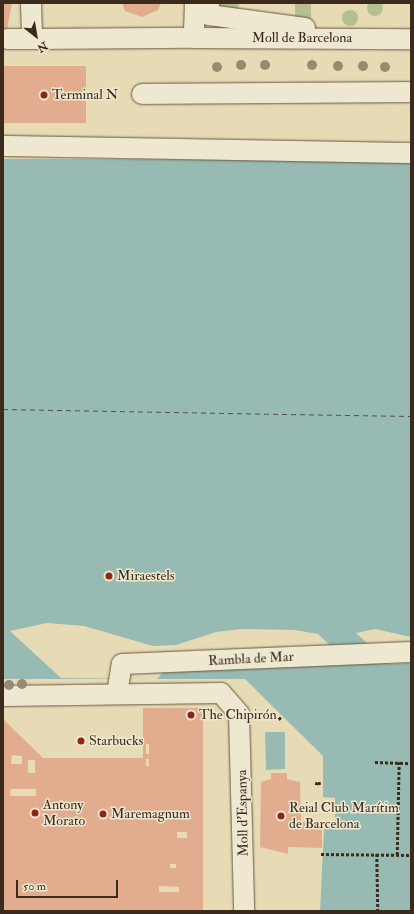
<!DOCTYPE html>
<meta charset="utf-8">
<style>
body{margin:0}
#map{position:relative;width:414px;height:914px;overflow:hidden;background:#e7dbb6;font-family:"IM FELL Double Pica",serif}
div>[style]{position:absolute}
.green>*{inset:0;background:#b5c08e}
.round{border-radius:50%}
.water>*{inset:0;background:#97bbb2}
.pier>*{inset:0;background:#e7dbb6}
.ferry>*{height:1px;margin-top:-0.5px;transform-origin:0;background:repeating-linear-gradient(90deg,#534f42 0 5px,transparent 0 9px)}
.building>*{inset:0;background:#e2ac8f}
.path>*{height:2.5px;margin-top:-1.25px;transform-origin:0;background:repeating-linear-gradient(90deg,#3c2b1c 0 3px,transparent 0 5px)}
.roads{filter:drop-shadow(0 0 1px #675742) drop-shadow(0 0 1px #675742)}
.minor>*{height:20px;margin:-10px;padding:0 10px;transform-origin:10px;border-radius:10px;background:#efe8d0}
.trees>*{width:10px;height:10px;margin:-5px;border-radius:50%;background:#968b6e}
.dots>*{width:11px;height:11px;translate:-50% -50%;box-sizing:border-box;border:2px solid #efe8d0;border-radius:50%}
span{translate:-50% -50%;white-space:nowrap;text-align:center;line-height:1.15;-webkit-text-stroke:3px #efe8d0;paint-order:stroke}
.street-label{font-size:14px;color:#3c2b1c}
.poi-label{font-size:14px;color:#3c2b1c}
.left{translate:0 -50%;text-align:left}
.frame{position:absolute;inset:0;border:4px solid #3c2b1c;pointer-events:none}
.north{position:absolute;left:16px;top:16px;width:40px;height:40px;-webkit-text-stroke:3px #efe8d0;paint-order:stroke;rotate:149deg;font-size:11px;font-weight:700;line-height:16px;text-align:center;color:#3c2b1c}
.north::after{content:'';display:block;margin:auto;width:14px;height:18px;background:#3c2b1c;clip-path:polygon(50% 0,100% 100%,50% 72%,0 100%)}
.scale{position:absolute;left:16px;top:880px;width:102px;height:18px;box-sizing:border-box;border:2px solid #3c2b1c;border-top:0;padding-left:5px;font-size:12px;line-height:14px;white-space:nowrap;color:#3c2b1c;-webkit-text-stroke:3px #efe8d0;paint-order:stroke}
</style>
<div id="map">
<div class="green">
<i class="round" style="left:367px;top:0;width:16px;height:16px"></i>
<i style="clip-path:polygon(221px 3px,239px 3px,238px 12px,221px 12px)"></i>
<i style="clip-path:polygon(295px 3px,311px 3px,311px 24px,295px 24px)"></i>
<i class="round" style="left:342px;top:10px;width:16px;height:16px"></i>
</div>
<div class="water">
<i style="clip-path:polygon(3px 159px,411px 160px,411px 911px,320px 911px,324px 829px,335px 828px,335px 798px,323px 797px,323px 756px,245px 679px,3px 679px)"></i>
<i style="clip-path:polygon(265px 732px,285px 732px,285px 769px,266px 770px)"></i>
</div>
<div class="pier">
<i style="clip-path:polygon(47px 623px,84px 626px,153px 646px,176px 645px,216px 632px,242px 629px,295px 630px,318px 634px,344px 659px,345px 664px,164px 671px,157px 679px,61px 678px,10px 631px)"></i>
<i style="clip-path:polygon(375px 629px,411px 637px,411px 663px,390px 664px,356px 633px)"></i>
</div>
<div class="ferry">
<i style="left:3px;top:409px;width:408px;rotate:1deg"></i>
</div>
<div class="building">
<i style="clip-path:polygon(3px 3px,12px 3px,3px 51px)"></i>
<i style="clip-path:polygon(122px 3px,161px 3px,158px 10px,142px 17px,125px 11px)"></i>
<i style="clip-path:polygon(3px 66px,86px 66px,86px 123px,3px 123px)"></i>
<i style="clip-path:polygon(evenodd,143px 708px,203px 708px,203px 911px,3px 911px,3px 719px,43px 758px,143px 758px,143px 708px,146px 744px,149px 744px,149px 754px,146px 754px,146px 744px,143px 708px,12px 755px,22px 756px,22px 764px,11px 764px,12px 755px,143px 708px,146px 759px,149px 759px,149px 766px,146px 766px,146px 759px,143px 708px,28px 760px,35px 760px,35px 773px,28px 773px,28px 760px,143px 708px,11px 789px,36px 789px,36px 796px,10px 796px,11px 789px,143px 708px,177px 832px,187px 832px,187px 838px,177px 838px,177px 832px,143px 708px,170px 864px,176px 864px,176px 868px,170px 868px,170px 864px,143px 708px,159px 886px,179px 887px,179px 892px,159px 892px,159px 886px)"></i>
<i style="clip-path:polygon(271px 773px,287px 773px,287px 779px,300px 782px,301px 822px,322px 822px,322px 848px,288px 847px,288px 854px,260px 847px,261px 782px,271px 779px)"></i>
</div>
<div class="path">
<i style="left:279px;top:717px;width:5px;rotate:53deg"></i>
<i style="left:375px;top:762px;width:36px;rotate:2deg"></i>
<i style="left:316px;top:785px;width:4px;rotate:-76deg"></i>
<i style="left:319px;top:785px;width:4px;rotate:-90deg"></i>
<i style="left:321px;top:854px;width:90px;rotate:0.6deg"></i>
<i style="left:377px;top:854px;width:57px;rotate:89deg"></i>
<i style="left:397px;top:855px;width:93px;rotate:-88.8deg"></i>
</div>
<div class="roads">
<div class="minor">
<i style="left:31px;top:3px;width:36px;rotate:88deg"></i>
<i style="left:32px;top:39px;width:162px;rotate:-0.4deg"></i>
<i style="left:195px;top:3px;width:35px;rotate:92deg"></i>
<i style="left:194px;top:38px;width:217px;rotate:0.3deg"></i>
<i style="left:209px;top:3px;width:12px;rotate:90deg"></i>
<i style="left:209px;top:15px;width:97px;rotate:7.7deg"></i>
<i style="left:7px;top:39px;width:25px"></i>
<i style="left:142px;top:94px;width:269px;rotate:-0.4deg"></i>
<i style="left:3px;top:146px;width:408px;rotate:1deg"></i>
<i style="left:117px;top:694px;width:30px;rotate:-81deg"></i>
<i style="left:122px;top:664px;width:289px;rotate:-2.4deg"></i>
<i style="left:3px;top:696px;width:218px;rotate:-0.8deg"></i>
<i style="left:221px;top:693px;width:28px;rotate:49deg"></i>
<i style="left:239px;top:714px;width:197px;rotate:88.5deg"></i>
</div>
</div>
<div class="trees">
<i style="left:241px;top:65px"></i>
<i style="left:265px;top:65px"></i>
<i style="left:312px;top:65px"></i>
<i style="left:338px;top:66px"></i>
<i style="left:363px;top:66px"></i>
<i style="left:217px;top:67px"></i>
<i style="left:385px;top:67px"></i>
<i style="left:22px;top:684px"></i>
<i style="left:9px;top:685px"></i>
</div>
<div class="dots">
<i style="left:44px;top:95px;background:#8f2418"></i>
<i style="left:109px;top:576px;background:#8f2418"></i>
<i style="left:191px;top:715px;background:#8f2418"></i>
<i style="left:81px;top:741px;background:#8f2418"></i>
<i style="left:35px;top:813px;background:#8f2418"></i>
<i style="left:103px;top:814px;background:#8f2418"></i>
<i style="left:281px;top:816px;background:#8f2418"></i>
</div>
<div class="street-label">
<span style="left:302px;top:38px">Moll de Barcelona</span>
<span style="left:251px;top:659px;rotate:-3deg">Rambla de Mar</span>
<span style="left:243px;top:813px;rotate:-91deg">Moll d'Espanya</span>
</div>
<div class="poi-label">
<span class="left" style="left:52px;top:95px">Terminal N</span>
<span class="left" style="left:117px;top:576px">Miraestels</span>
<span class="left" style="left:199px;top:715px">The Chipirón</span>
<span class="left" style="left:89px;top:741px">Starbucks</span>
<span class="left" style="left:43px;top:813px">Antony<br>Morato</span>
<span class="left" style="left:289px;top:816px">Reial Club Marítim<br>de Barcelona</span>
<span class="left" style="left:111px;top:814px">Maremagnum</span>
</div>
<div class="frame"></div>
<div class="north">N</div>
<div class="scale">50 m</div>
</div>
